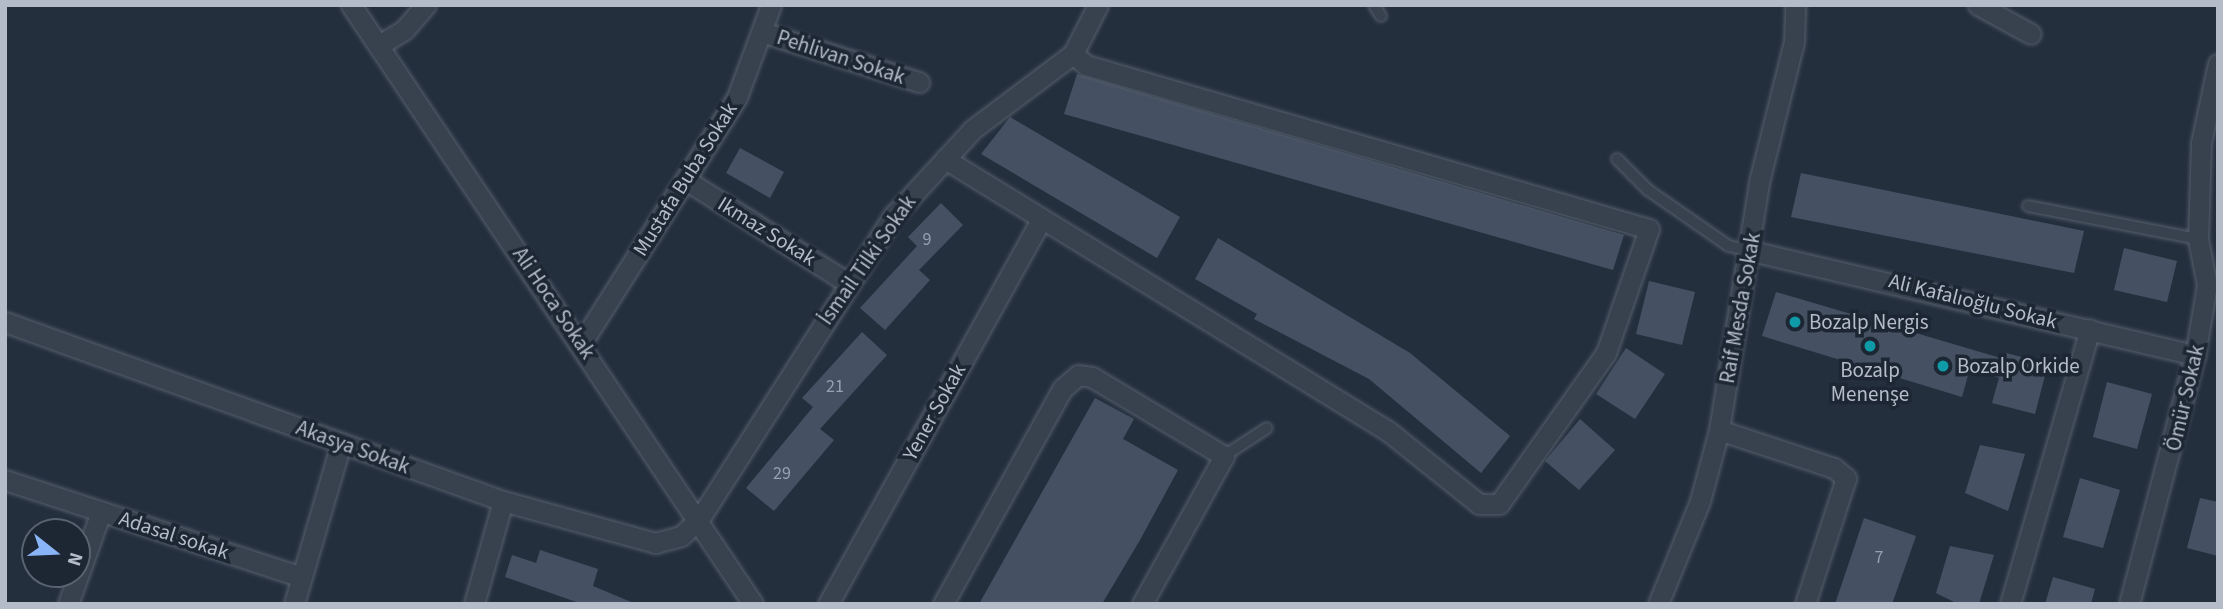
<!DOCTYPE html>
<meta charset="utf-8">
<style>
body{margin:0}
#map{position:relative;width:2223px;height:609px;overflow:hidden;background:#242f3e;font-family:"Source Sans 3",sans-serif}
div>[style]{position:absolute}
.building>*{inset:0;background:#455162}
.roads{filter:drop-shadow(0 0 2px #565f6c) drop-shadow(0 0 2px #565f6c)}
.lane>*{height:10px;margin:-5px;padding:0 5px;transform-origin:5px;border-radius:5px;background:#38414e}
.street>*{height:19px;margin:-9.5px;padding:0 9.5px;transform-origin:9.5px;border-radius:9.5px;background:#38414e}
.dots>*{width:19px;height:19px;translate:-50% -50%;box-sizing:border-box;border:4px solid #1d2633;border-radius:50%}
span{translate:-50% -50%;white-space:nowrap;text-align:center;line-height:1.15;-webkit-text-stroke:7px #1d2633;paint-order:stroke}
.number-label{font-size:18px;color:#98a1af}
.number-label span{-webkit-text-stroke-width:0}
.street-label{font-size:21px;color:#b4bcc9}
.poi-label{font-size:21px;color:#b4bcc9}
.left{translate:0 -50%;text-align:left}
.frame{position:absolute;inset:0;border:7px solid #b4bcc9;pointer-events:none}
.north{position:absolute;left:21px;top:518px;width:70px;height:70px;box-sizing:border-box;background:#1d2633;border:2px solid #59626f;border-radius:50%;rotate:108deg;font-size:19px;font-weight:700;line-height:28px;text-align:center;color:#b4bcc9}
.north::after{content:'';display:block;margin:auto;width:24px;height:32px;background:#8ab4f8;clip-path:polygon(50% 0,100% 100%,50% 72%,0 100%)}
</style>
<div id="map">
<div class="building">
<i style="clip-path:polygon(1077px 74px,1624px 235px,1613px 270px,1064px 114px)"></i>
<i style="clip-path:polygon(1010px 117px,1180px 217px,1157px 258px,981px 154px)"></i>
<i style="clip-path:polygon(740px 148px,784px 172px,770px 198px,726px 173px)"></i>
<i style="clip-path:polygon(1801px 173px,2084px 231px,2074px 273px,1791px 217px)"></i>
<i style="clip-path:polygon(941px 203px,963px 225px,919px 270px,930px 280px,885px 330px,860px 308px,917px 246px,908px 237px)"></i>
<i style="clip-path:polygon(1218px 238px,1410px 353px,1510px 436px,1481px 473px,1369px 379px,1254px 319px,1257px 314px,1195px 279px)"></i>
<i style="clip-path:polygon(2124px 248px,2177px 261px,2167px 302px,2114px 290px)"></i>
<i style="clip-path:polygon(1649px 281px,1695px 292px,1682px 345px,1636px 334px)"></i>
<i style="clip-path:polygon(1776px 292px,2004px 359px,2006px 353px,2048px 364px,2035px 414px,1992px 403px,1999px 378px,1970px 368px,1962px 397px,1762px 336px)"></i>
<i style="clip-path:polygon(862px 332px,887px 355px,820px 429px,834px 440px,774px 511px,746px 488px,813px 407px,802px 398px)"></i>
<i style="clip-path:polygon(1626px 348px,1665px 374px,1635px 419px,1596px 394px)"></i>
<i style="clip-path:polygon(2107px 382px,2152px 394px,2137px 449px,2093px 437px)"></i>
<i style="clip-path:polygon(1095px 398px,1134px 419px,1123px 439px,1178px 470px,1140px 540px,1102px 604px,979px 604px)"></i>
<i style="clip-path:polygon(1580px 419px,1615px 450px,1579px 490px,1545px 461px)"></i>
<i style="clip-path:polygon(1980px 445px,2025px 454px,2008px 511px,1965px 493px)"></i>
<i style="clip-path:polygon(2080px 478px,2120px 490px,2103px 548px,2063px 537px)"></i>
<i style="clip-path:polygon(2200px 498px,2218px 502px,2218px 556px,2187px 548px)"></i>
<i style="clip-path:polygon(1864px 518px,1916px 536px,1909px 556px,1892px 604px,1835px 604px)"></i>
<i style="clip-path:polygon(1950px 546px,1994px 555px,1979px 604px,1958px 604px,1936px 593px)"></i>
<i style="clip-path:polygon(540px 550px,598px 569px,593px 586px,636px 604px,582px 604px,505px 577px,512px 555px,536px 563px)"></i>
<i style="clip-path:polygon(2053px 577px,2095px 589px,2091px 604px,2045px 604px)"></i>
</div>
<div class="roads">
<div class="lane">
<i style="left:1374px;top:5px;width:13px;rotate:58deg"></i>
<i style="left:1617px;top:159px;width:44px;rotate:45deg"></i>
<i style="left:1648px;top:190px;width:98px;rotate:34.7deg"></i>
<i style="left:1729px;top:246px;width:22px;rotate:13deg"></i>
<i style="left:2028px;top:206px;width:173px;rotate:11deg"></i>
<i style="left:1224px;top:456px;width:51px;rotate:-33.1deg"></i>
</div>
<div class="street">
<i style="left:351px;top:5px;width:721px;rotate:56.13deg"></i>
<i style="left:1978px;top:5px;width:60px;rotate:28.7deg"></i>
<i style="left:762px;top:32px;width:165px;rotate:17.7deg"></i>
<i style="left:379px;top:45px;width:29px;rotate:-31deg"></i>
<i style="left:404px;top:30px;width:33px;rotate:-49deg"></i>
<i style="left:945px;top:159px;width:520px;rotate:31.55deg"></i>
<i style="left:1388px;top:431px;width:117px;rotate:38.7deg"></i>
<i style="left:1479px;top:504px;width:20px"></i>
<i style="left:1499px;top:504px;width:185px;rotate:-54.7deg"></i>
<i style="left:1606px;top:353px;width:131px;rotate:-70.9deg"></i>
<i style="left:1649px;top:229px;width:586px;rotate:-163.76deg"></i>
<i style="left:1086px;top:65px;width:17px;rotate:-140deg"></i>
<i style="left:686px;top:180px;width:191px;rotate:32.4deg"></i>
<i style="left:1751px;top:251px;width:456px;rotate:13.2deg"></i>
<i style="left:5px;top:322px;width:529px;rotate:19.77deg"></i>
<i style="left:503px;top:501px;width:158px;rotate:15.4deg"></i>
<i style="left:655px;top:543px;width:27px;rotate:-15deg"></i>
<i style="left:681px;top:536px;width:26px;rotate:-43deg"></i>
<i style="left:700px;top:518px;width:360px;rotate:-57.4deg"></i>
<i style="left:894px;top:215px;width:117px;rotate:-47.4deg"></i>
<i style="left:973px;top:129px;width:125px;rotate:-36.9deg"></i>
<i style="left:1073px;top:54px;width:55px;rotate:-63deg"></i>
<i style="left:581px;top:344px;width:292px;rotate:-57.7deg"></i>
<i style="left:737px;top:97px;width:98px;rotate:-69.7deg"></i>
<i style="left:1719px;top:430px;width:121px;rotate:18.3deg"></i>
<i style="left:1834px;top:468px;width:16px;rotate:40deg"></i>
<i style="left:1846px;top:478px;width:133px;rotate:108deg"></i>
<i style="left:5px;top:480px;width:312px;rotate:18.1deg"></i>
<i style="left:68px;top:604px;width:98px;rotate:-70.3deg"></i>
<i style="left:294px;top:604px;width:168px;rotate:-73.7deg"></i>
<i style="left:474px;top:604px;width:107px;rotate:-74.3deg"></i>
<i style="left:828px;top:604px;width:439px;rotate:-61deg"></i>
<i style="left:943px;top:604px;width:246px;rotate:-61deg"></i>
<i style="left:1062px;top:389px;width:21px;rotate:-41deg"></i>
<i style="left:1078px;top:375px;width:14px;rotate:8deg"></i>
<i style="left:1092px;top:377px;width:154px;rotate:30.9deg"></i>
<i style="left:1224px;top:456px;width:169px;rotate:119deg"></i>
<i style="left:1658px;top:604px;width:111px;rotate:-67.8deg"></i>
<i style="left:1700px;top:501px;width:73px;rotate:-75deg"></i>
<i style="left:1719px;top:430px;width:255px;rotate:-80.8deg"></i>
<i style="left:1760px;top:178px;width:140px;rotate:-76deg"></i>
<i style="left:1794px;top:42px;width:37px;rotate:-88deg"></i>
<i style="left:2010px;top:604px;width:286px;rotate:-73.8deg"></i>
<i style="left:2129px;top:604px;width:258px;rotate:-75.2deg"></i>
<i style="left:2195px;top:355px;width:71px;rotate:-80.3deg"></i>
<i style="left:2207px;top:285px;width:47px;rotate:-101.1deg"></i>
<i style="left:2198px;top:239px;width:96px;rotate:-88.2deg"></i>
<i style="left:2201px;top:143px;width:81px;rotate:-77.9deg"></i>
</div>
</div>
<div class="dots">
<i style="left:1795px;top:322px;background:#0f9aa8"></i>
<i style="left:1870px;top:346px;background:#0f9aa8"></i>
<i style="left:1943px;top:366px;background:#0f9aa8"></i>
</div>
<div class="number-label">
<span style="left:927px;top:240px">9</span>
<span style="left:835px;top:387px">21</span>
<span style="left:782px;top:474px">29</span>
<span style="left:1879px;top:558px">7</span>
</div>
<div class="street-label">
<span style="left:841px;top:57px;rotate:18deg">Pehlivan Sokak</span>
<span style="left:685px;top:179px;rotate:-58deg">Mustafa Buba Sokak</span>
<span style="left:767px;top:231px;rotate:32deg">Ikmaz Sokak</span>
<span style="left:867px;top:260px;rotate:-55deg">İsmail Tilki Sokak</span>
<span style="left:1973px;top:301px;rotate:14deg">Ali Kafalıoğlu Sokak</span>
<span style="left:554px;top:303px;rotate:56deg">Ali Hoca Sokak</span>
<span style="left:1740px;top:308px;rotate:-80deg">Raif Mesda Sokak</span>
<span style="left:2185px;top:398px;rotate:-77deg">Ömür Sokak</span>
<span style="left:934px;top:412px;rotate:-61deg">Yener Sokak</span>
<span style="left:353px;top:447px;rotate:20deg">Akasya Sokak</span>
<span style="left:174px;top:535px;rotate:18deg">Adasal sokak</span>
</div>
<div class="poi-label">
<span class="left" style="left:1809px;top:322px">Bozalp Nergis</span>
<span class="left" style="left:1957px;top:366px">Bozalp Orkide</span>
<span style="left:1870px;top:382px">Bozalp<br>Menenşe</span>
</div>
<div class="frame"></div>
<div class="north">N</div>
</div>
